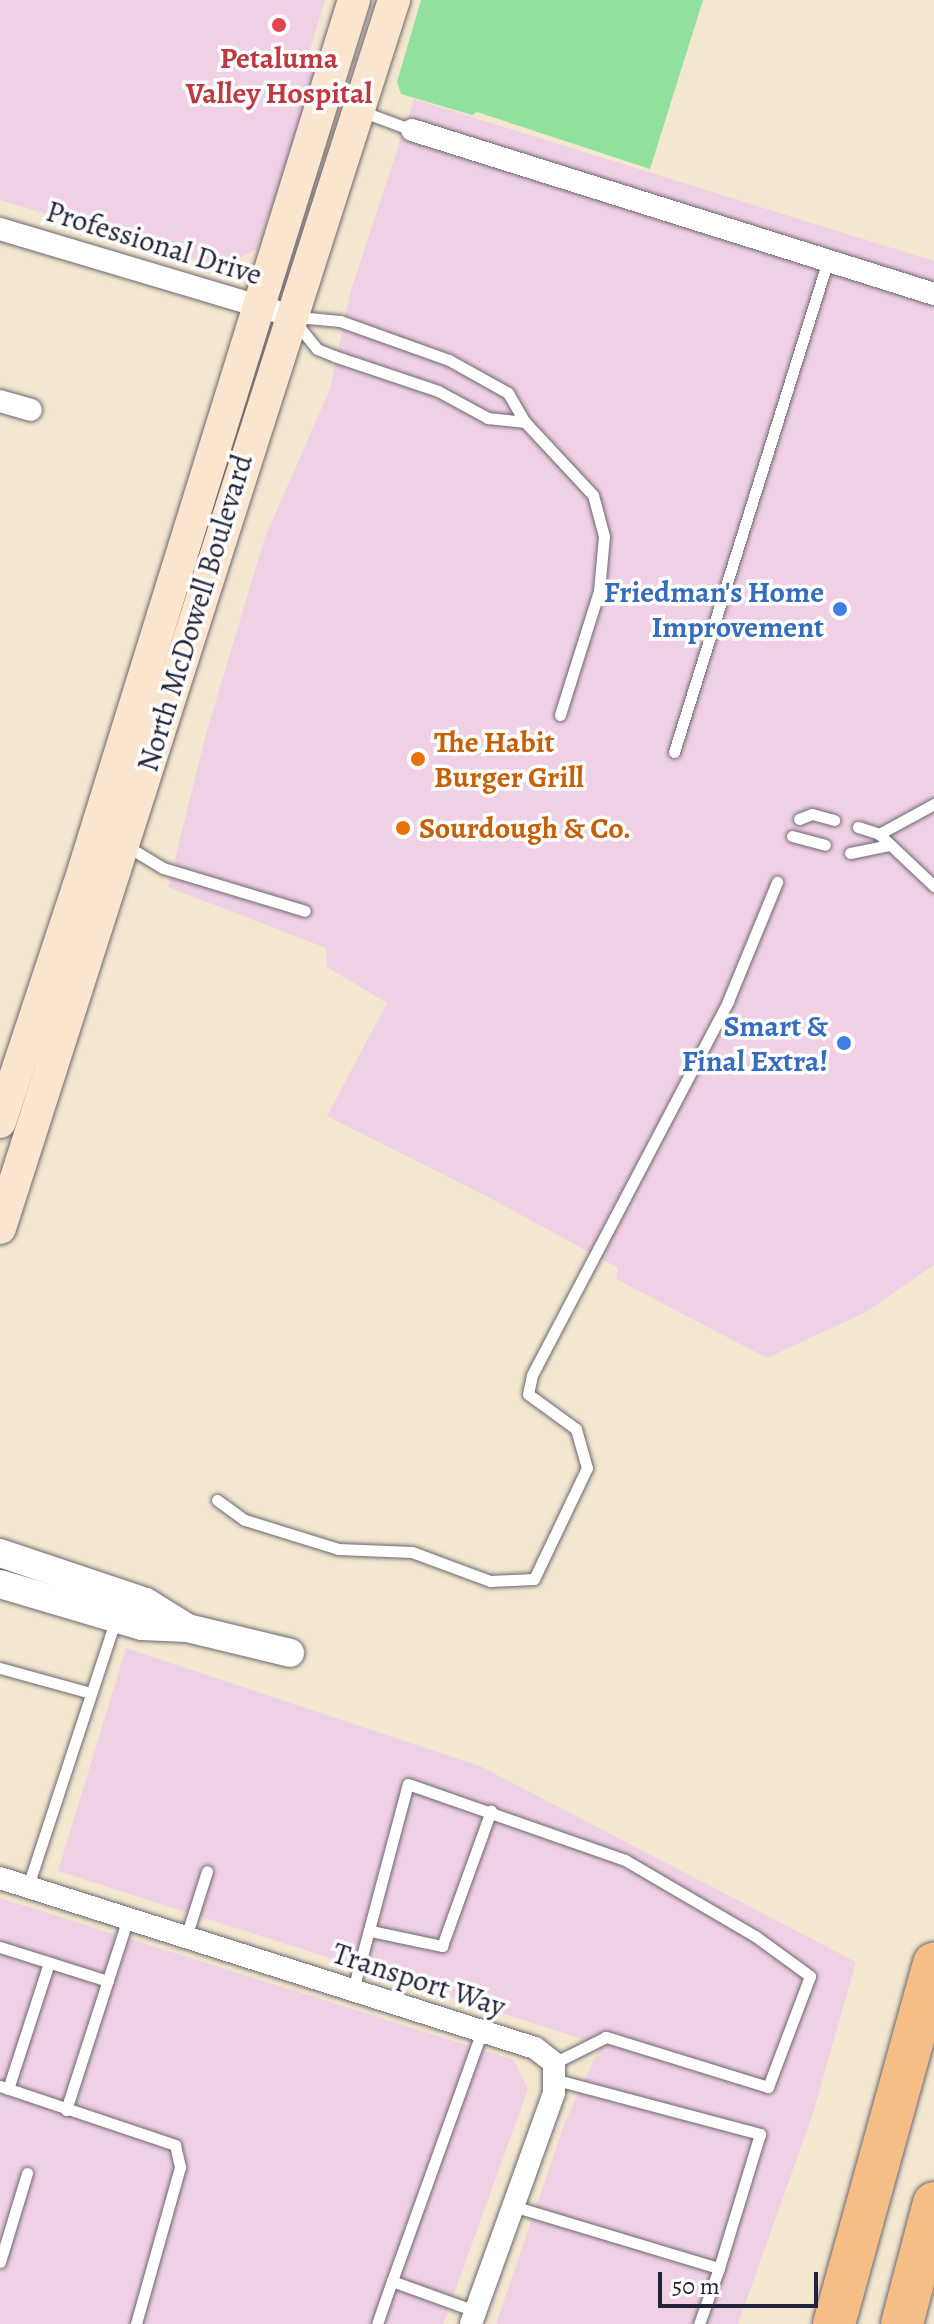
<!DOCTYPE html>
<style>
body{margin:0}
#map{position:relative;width:934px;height:2324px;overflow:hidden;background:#f3e7d0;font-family:Alegreya,serif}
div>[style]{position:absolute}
.built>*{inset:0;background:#f0d0e5}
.green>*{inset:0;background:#92e09d}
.roads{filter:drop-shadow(0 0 2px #6b676f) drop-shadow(0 0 2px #6b676f)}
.service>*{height:11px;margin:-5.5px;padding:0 5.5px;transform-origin:5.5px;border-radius:5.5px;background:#fff}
.minor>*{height:22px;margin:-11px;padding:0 11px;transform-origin:11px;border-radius:11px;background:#fff}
.tertiary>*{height:28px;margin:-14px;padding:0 14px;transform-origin:14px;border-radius:14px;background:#fff}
.secondary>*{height:32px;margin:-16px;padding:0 16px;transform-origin:16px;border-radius:16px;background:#fbe5cf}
.motorway>*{height:42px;margin:-21px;padding:0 21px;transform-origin:21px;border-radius:21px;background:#f6be87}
.dots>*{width:22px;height:22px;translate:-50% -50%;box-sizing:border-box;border:4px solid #fff;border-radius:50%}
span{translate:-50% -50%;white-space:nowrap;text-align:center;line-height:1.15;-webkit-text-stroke:7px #fff;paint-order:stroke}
.health-label{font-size:30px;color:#be3a42;font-weight:700}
.street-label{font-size:30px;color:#22223b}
.shop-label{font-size:30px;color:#366cbe;font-weight:700}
.right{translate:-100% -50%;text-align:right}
.food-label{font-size:30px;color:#c56008;font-weight:700}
.left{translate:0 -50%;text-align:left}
.scale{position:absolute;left:658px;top:2272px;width:160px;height:36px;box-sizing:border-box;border:4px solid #22223b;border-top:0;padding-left:10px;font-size:24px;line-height:28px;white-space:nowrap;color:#22223b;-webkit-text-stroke:6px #fff;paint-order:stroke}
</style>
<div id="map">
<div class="built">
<i style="clip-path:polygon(0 0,325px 0,310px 50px,324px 56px,257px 249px,223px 267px,0 200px)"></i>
<i style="clip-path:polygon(414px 99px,934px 261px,934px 1265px,866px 1312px,767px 1358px,616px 1279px,618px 1268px,490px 1198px,327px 1116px,387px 1003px,327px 967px,326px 948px,168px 887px,206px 734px,265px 537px,330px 389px,351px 290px)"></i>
<i style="clip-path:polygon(126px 1648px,480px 1766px,856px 1962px,813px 2113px,738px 2324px,496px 2324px,565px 2122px,601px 2045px,58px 1871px)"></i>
<i style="clip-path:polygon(0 1898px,514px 2060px,528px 2089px,443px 2324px,0 2324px)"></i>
</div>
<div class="green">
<i style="clip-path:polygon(421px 0,703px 0,650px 169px,477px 112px,472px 115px,401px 94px,397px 82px)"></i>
</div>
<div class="roads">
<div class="service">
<i style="left:361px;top:111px;width:54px;rotate:20.4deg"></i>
<i style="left:297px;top:317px;width:43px;rotate:5.3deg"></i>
<i style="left:340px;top:321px;width:116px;rotate:19.7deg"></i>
<i style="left:449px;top:360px;width:68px;rotate:29.2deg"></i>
<i style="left:508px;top:393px;width:34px;rotate:60deg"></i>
<i style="left:525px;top:422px;width:100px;rotate:47deg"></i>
<i style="left:593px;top:495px;width:42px;rotate:75deg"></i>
<i style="left:604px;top:536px;width:55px;rotate:95.2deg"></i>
<i style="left:599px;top:591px;width:130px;rotate:107.5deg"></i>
<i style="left:296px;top:323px;width:33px;rotate:51deg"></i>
<i style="left:317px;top:349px;width:18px;rotate:22deg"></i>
<i style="left:334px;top:356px;width:110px;rotate:18.6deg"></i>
<i style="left:438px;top:391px;width:57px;rotate:28.4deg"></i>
<i style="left:488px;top:418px;width:37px;rotate:6deg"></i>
<i style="left:674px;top:752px;width:516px;rotate:-72.62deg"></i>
<i style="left:799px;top:819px;width:14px;rotate:-21deg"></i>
<i style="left:812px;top:814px;width:23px;rotate:15deg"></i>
<i style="left:858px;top:827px;width:22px;rotate:18deg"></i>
<i style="left:879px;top:834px;width:76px;rotate:43.4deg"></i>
<i style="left:879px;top:834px;width:63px;rotate:-28.6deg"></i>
<i style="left:792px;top:836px;width:34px;rotate:15deg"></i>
<i style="left:125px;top:845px;width:44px;rotate:31.2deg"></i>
<i style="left:163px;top:868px;width:148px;rotate:16.8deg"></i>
<i style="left:850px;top:853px;width:41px;rotate:-11.3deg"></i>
<i style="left:217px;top:1500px;width:34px;rotate:36deg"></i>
<i style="left:245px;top:1520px;width:97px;rotate:17.3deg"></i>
<i style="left:338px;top:1549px;width:74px;rotate:2.3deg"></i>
<i style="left:412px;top:1552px;width:83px;rotate:20.4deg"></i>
<i style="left:490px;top:1581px;width:44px;rotate:-2.6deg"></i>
<i style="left:534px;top:1579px;width:123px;rotate:-64.5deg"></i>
<i style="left:587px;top:1468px;width:41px;rotate:-105.8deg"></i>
<i style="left:576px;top:1429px;width:59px;rotate:-143.9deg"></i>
<i style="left:528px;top:1394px;width:19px;rotate:-78deg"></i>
<i style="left:532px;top:1375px;width:422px;rotate:-62.3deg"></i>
<i style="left:728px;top:1001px;width:129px;rotate:-67.6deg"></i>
<i style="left:0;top:1668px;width:94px;rotate:15.4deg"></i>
<i style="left:28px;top:1886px;width:282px;rotate:-71.8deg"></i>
<i style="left:371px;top:1931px;width:73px;rotate:11.9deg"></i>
<i style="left:442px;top:1946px;width:144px;rotate:-70.1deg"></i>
<i style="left:186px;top:1937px;width:69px;rotate:-72.3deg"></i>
<i style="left:0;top:1947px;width:113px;rotate:17.5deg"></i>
<i style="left:353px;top:1990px;width:213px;rotate:-75.1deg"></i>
<i style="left:408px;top:1784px;width:230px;rotate:19.3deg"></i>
<i style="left:625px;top:1860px;width:151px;rotate:30.3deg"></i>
<i style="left:755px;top:1936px;width:68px;rotate:36deg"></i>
<i style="left:810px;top:1976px;width:119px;rotate:110.7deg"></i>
<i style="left:768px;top:2087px;width:170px;rotate:-162.8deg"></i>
<i style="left:606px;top:2037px;width:58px;rotate:153.4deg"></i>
<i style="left:0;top:2086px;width:185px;rotate:18.6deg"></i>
<i style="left:175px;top:2145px;width:23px;rotate:77deg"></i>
<i style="left:180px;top:2167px;width:163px;rotate:105.7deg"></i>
<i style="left:8px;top:2089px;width:133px;rotate:-72deg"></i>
<i style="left:66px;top:2110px;width:202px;rotate:-72.1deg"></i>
<i style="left:513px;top:2206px;width:215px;rotate:16.8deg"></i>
<i style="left:719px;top:2268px;width:140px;rotate:-73deg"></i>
<i style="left:760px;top:2134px;width:213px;rotate:-165.1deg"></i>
<i style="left:0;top:2262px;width:93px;rotate:-73.1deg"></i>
<i style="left:475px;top:2311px;width:88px;rotate:-160.1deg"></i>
<i style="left:392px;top:2281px;width:266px;rotate:-70.2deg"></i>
<i style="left:377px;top:2324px;width:46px;rotate:-70.8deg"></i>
<i style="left:699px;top:2324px;width:59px;rotate:-70.3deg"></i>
</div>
<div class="minor">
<i style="left:412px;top:130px;width:547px;rotate:17.44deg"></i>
<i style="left:0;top:229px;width:304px;rotate:16.6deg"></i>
<i style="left:0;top:401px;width:32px;rotate:16deg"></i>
<i style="left:0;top:1878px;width:561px;rotate:17.63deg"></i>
<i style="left:535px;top:2048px;width:24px;rotate:38deg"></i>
<i style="left:554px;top:2063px;width:30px;rotate:90deg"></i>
<i style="left:554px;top:2093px;width:245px;rotate:109.8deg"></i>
</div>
<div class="tertiary">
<i style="left:0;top:1553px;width:154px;rotate:18.6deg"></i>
<i style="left:146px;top:1602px;width:47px;rotate:32deg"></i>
<i style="left:0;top:1584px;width:148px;rotate:16.5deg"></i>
<i style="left:142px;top:1626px;width:45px;rotate:2.5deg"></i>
<i style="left:187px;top:1628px;width:106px;rotate:13.6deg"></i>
</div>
<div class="secondary">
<i style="left:0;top:1122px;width:250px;rotate:-71.6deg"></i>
<i style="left:79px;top:885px;width:927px;rotate:-72.74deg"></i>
<i style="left:0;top:1228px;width:1290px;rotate:-72.21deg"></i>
</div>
<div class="motorway">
<i style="left:834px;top:2324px;width:374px;rotate:-74.5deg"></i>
<i style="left:902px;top:2324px;width:125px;rotate:-75.2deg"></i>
</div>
</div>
<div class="dots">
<i style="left:279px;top:25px;background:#e0444e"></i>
<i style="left:840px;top:609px;background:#3f7fe0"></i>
<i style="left:418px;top:759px;background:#e8710a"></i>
<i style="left:403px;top:828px;background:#e8710a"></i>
<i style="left:844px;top:1043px;background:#3f7fe0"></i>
</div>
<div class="health-label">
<span style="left:279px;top:75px">Petaluma<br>Valley Hospital</span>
</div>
<div class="street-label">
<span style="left:154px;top:243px;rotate:17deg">Professional Drive</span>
<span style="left:195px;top:613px;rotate:-73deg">North McDowell Boulevard</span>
<span style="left:419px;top:1980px;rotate:18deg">Transport Way</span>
</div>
<div class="shop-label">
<span class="right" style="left:824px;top:609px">Friedman's Home<br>Improvement</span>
<span class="right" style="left:828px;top:1043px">Smart &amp;<br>Final Extra!</span>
</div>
<div class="food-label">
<span class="left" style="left:434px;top:759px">The Habit<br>Burger Grill</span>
<span class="left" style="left:419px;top:828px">Sourdough &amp; Co.</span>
</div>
<div class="scale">50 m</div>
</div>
